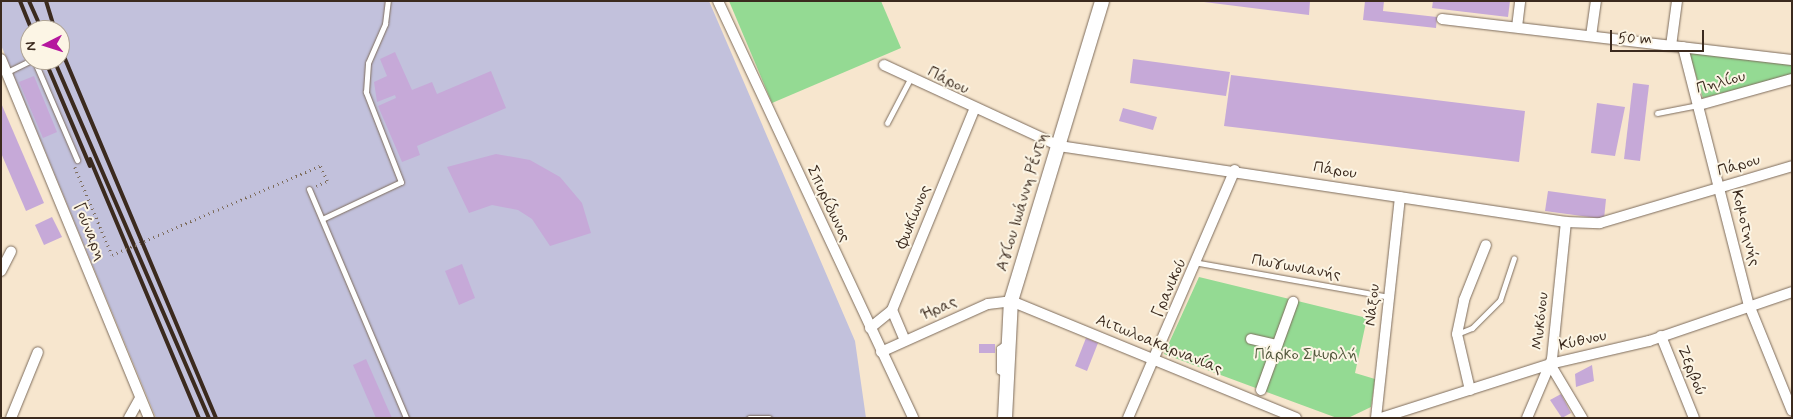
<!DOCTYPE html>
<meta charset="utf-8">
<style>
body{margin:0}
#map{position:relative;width:1793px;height:419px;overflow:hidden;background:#f7e6ce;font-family:Mynerve,sans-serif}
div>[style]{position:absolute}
.industrial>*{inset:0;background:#c2c1dc}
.green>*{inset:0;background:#94da93}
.building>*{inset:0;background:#c6a9d8}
.path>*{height:2.5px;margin-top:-1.25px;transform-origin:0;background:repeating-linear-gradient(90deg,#7d6c5c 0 1px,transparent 0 5px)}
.roads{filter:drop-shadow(0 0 1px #7d6c5c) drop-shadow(0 0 1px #7d6c5c)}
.lane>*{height:5px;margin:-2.5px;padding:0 2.5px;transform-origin:2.5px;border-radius:2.5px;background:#fff}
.street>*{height:10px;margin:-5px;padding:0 5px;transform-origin:5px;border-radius:5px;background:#fff}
.secondary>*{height:14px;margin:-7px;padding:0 7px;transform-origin:7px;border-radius:7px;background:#fff}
.rail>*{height:4px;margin:-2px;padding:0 2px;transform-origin:2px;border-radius:2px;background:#3b2a1e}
.path-bridge>*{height:2.5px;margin-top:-1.25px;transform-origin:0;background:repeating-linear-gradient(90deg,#7d6c5c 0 1px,transparent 0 5px)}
span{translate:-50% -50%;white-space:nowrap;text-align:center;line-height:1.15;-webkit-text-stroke:4px #fcf5e5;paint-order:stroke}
.street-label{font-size:16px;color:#3b2a1e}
.park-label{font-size:16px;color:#51563b}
.frame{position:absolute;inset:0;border:2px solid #3b2a1e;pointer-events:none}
.north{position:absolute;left:20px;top:20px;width:50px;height:50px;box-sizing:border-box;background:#fcf5e5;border:1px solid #afa495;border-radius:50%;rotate:265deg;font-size:14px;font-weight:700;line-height:20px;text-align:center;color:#3b2a1e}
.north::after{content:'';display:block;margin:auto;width:18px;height:22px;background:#b5179e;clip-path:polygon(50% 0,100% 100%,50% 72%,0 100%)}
.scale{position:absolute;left:1610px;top:30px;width:94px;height:22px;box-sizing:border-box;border:2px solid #3b2a1e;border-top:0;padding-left:6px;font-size:15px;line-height:18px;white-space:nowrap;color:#3b2a1e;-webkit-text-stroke:4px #fcf5e5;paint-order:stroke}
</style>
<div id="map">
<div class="industrial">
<i style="clip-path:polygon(evenodd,1px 1px,709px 1px,855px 341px,866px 418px,156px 418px,1px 45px,1px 1px,30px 30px,60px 30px,60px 60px,30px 60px,30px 30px)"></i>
</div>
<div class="green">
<i style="clip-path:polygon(729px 1px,881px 1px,901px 48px,772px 103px)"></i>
<i style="clip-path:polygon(1689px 53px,1792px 65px,1792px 75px,1703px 98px)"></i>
<i style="clip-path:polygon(1199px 277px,1367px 318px,1355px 373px,1375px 379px,1371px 407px,1348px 418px,1337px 418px,1164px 354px)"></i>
</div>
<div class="building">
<i style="clip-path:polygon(1196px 1px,1310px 1px,1309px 15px)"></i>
<i style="clip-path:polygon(1365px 1px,1384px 1px,1383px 11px,1437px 17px,1436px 28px,1363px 20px)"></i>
<i style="clip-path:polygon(1433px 1px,1510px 1px,1508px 17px,1432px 8px)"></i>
<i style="clip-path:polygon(395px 52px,412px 90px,432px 82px,437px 94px,491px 71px,506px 108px,417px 146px,420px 155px,402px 162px,378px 106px,396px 98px,395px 95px,377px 102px,374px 82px,387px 76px,380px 59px)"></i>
<i style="clip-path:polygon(1133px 59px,1230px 72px,1226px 96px,1130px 83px)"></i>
<i style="clip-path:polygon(1231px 75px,1525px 111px,1519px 162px,1224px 126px)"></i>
<i style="clip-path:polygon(34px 76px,57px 132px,43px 138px,19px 82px)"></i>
<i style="clip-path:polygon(1633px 83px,1649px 85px,1640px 161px,1624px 159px)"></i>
<i style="clip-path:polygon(1px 103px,44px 203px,26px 211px,1px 153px)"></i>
<i style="clip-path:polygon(1597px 103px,1625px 107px,1615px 156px,1591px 153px)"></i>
<i style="clip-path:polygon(1123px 108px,1157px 117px,1153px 130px,1119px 121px)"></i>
<i style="clip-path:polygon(496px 154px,530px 160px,560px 177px,582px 203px,591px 233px,550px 246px,532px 219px,518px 210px,492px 205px,469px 213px,447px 167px)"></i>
<i style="clip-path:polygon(1548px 191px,1606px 199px,1604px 219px,1545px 211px)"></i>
<i style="clip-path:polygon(52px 217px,62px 237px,44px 245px,35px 225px)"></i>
<i style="clip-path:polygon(462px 264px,475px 298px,459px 305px,445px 271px)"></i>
<i style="clip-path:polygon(1086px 338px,1098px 343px,1087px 371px,1075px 366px)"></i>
<i style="clip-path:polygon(979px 344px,995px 344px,995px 353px,979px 353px)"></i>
<i style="clip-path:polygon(366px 359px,392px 418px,376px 418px,353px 365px)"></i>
<i style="clip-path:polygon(1592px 365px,1594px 381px,1576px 387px,1575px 374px)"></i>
<i style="clip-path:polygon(1561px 394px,1571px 413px,1562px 418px,1550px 400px)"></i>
</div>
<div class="path">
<i style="left:75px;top:167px;width:95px;rotate:67.2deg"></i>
<i style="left:316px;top:186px;width:12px;rotate:-24deg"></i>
<i style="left:327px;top:181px;width:17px;rotate:-115deg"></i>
</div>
<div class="roads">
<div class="lane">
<i style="left:34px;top:60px;width:109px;rotate:66.7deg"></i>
<i style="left:7px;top:72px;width:28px;rotate:-26deg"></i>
<i style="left:1657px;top:113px;width:42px;rotate:-11deg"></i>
<i style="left:887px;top:123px;width:50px;rotate:-62.4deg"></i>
<i style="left:309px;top:189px;width:249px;rotate:67deg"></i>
<i style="left:322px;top:219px;width:87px;rotate:-25.1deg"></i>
<i style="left:401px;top:182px;width:97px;rotate:-111.3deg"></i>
<i style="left:366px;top:92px;width:29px;rotate:-86deg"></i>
<i style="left:368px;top:63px;width:43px;rotate:-66.4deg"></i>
<i style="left:385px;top:24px;width:23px;rotate:-83deg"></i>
<i style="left:1199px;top:263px;width:193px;rotate:10.1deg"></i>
<i style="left:1457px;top:334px;width:16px;rotate:-22deg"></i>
<i style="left:1472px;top:328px;width:40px;rotate:-45deg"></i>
<i style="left:1500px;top:300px;width:44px;rotate:-71.6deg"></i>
<i style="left:1006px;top:375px;width:8px;rotate:-150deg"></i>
<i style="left:999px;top:371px;width:23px;rotate:-90deg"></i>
<i style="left:999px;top:348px;width:10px;rotate:-37deg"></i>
<i style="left:749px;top:418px;width:20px"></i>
</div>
<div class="street">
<i style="left:718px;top:1px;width:460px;rotate:64.9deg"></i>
<i style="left:1442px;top:19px;width:352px;rotate:6.7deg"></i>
<i style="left:1517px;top:27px;width:26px;rotate:-83deg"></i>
<i style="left:1591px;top:36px;width:35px;rotate:-82deg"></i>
<i style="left:1671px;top:46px;width:45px;rotate:-82.4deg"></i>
<i style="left:1683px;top:47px;width:266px;rotate:75.7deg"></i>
<i style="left:1749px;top:305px;width:114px;rotate:67.9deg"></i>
<i style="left:1px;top:59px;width:388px;rotate:67.6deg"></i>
<i style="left:884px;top:65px;width:193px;rotate:24.8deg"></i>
<i style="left:1059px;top:146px;width:513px;rotate:8.53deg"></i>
<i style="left:1566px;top:222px;width:34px;rotate:2deg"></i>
<i style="left:1600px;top:223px;width:200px;rotate:-16.5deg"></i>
<i style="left:1699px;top:105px;width:97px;rotate:-15.6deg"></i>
<i style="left:1px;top:271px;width:22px;rotate:-63deg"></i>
<i style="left:892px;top:310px;width:33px;rotate:67deg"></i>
<i style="left:870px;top:328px;width:28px;rotate:-39deg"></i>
<i style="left:892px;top:310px;width:216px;rotate:-67.7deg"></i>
<i style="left:1661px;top:336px;width:88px;rotate:68.1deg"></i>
<i style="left:1251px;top:339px;width:27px;rotate:13deg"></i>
<i style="left:881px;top:352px;width:117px;rotate:-24.2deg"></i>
<i style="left:988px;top:304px;width:23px;rotate:-7deg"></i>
<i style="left:1011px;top:301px;width:308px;rotate:22.3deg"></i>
<i style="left:1550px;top:364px;width:63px;rotate:59.3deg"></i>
<i style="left:1261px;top:390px;width:94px;rotate:-70deg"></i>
<i style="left:1470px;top:390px;width:57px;rotate:-103.1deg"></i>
<i style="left:1457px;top:334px;width:35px;rotate:-78deg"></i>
<i style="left:1464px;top:300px;width:59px;rotate:-68.2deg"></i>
<i style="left:11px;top:418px;width:71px;rotate:-67.8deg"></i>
<i style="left:129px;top:418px;width:23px;rotate:-61deg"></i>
<i style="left:1128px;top:418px;width:270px;rotate:-66.7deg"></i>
<i style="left:1376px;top:418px;width:222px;rotate:-83.8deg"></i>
<i style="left:1381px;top:418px;width:177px;rotate:-17.7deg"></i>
<i style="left:1550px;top:364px;width:102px;rotate:-13.1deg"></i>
<i style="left:1649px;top:341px;width:151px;rotate:-18.9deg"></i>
<i style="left:1527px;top:418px;width:64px;rotate:-67deg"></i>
<i style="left:1552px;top:359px;width:138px;rotate:-84.2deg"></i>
</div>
<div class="secondary">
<i style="left:1005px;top:418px;width:117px;rotate:-87.1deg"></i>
<i style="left:1011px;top:301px;width:313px;rotate:-73.1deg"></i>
</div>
</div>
<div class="rail">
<i style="left:20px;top:1px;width:31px;rotate:68deg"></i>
<i style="left:29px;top:1px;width:32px;rotate:66deg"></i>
<i style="left:46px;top:1px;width:30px;rotate:73deg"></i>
<i style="left:60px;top:47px;width:402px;rotate:67.2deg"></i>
<i style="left:45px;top:60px;width:115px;rotate:67deg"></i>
<i style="left:54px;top:60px;width:390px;rotate:66.6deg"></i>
<i style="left:90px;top:159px;width:281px;rotate:67.2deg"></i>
</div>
<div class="path-bridge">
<i style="left:112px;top:255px;width:226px;rotate:-23.2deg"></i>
</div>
<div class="street-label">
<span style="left:948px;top:81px;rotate:26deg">Πάρου</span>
<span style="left:1721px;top:83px;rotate:-15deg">Πηλίου</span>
<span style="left:1739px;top:166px;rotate:-16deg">Πάρου</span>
<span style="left:1335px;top:171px;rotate:9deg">Πάρου</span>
<span style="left:1023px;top:202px;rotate:-73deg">Αγίου Ιωάννη Ρέντη</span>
<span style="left:828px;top:204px;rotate:65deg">Σπυρίδωνος</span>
<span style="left:914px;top:217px;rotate:-68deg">Φωκίωνος</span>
<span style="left:1745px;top:228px;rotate:76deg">Κομοτηνής</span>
<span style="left:89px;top:232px;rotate:68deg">Γούναρη</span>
<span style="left:1296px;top:268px;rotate:10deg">Πωγωνιανής</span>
<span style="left:1170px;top:288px;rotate:-66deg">Γρανικού</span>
<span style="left:1373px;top:305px;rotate:-84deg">Νάξου</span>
<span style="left:939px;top:309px;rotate:-24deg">Ήρας</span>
<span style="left:1541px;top:321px;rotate:-84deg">Μυκόνου</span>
<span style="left:1583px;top:341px;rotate:-13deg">Κύθνου</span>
<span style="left:1159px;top:345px;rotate:22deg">Αιτωλοακαρνανίας</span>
<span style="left:1691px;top:371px;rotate:68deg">Ζερβού</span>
</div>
<div class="park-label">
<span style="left:1306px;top:355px">Πάρκο Σµυρλή</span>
</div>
<div class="frame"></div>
<div class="north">N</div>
<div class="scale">50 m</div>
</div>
